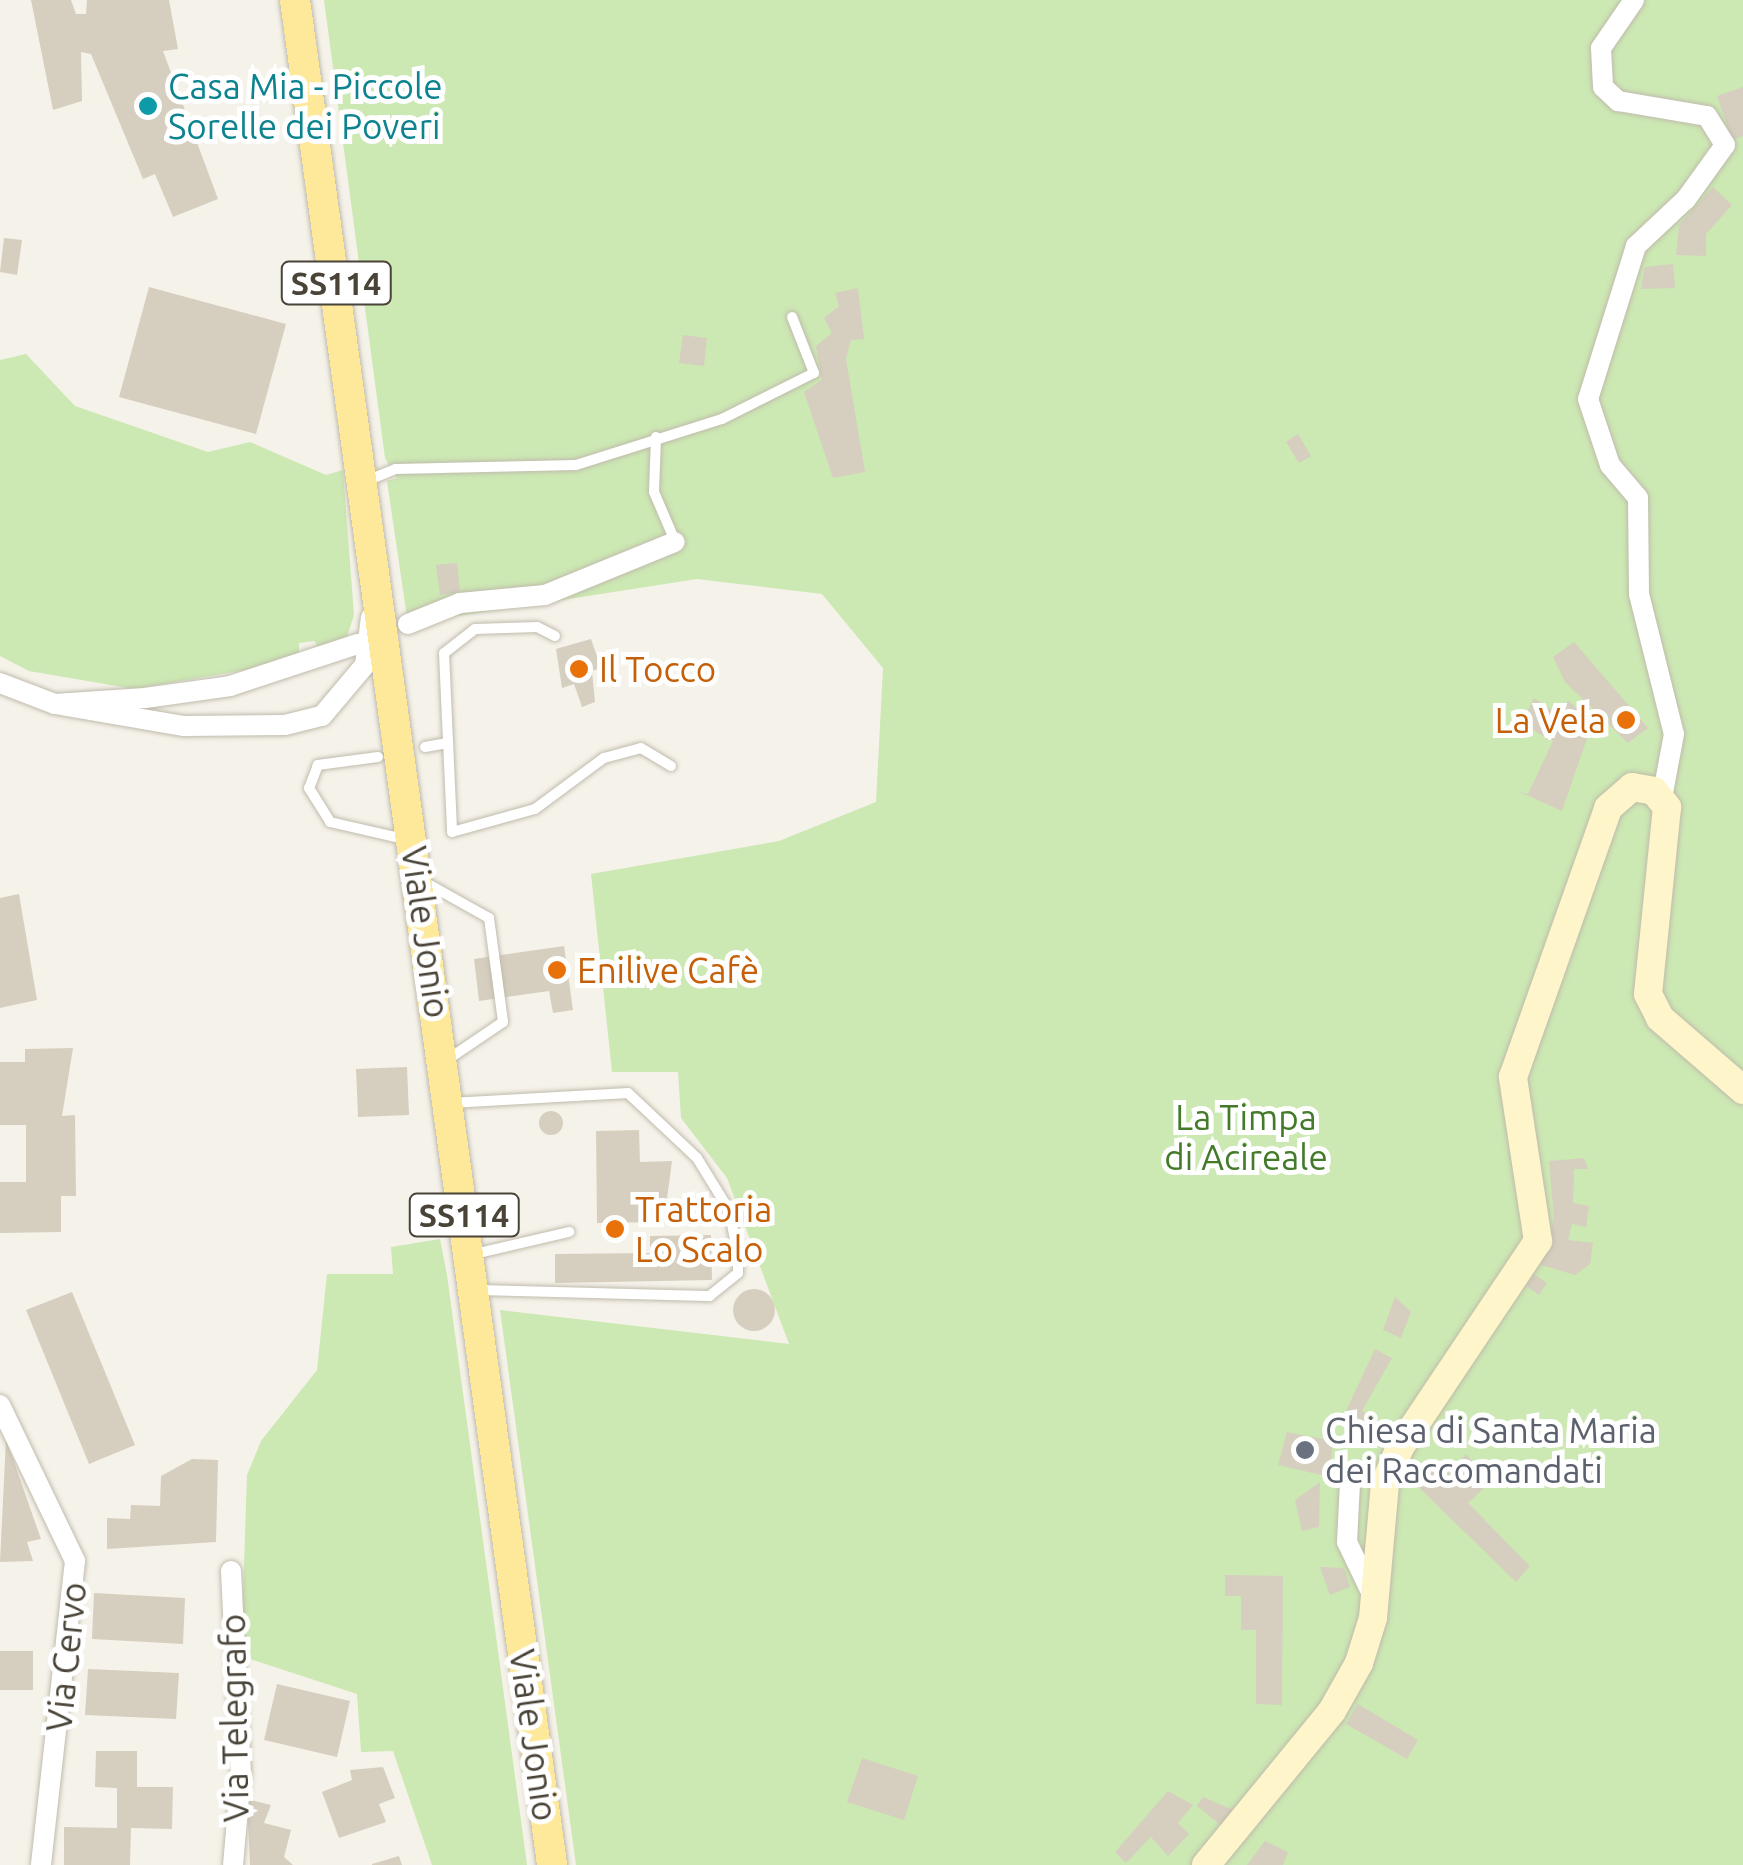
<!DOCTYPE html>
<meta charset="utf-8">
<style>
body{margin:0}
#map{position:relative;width:1743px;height:1865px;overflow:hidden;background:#f5f2ea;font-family:Ubuntu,sans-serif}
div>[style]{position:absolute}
.green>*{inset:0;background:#cce8b3}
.building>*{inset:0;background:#d6cfbf}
.round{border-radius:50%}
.roads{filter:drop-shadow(0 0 2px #c0bbac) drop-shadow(0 0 2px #c0bbac)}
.lane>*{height:10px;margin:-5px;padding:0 5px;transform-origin:5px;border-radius:5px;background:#fff}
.street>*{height:20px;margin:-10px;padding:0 10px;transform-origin:10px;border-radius:10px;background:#fff}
.secondary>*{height:28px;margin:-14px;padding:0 14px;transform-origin:14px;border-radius:14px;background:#fef6ca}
.primary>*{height:30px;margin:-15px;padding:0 15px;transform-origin:15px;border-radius:15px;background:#fee99a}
.dots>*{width:28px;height:28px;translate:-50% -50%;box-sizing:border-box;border:5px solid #fff;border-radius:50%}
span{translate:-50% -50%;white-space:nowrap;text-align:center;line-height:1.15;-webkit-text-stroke:10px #fff;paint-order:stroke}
.shield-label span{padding:2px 8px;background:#fff;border:2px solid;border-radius:8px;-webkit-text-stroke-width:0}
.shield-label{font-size:32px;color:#494338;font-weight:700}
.culture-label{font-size:35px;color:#0d838f}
.left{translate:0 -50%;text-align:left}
.food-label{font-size:35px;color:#c56008}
.right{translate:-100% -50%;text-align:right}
.street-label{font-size:35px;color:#494338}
.park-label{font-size:35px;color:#437b2a}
.worship-label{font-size:35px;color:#5b616d}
</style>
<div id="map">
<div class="green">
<i style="clip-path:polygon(324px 0,1743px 0,1743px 1865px,576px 1865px,500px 1310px,789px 1344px,727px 1178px,681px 1118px,678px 1072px,612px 1072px,591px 874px,779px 841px,876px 802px,883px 668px,822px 594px,697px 579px,408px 624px,387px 481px,397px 478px,385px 458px)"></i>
<i style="clip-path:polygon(26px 354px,75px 406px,208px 452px,250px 442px,326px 475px,343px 470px,354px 615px,346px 640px,319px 653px,315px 641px,299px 643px,299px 661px,134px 689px,29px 671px,0 656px,0 360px)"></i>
<i style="clip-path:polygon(440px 1239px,447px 1275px,527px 1865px,432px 1865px,393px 1751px,361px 1752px,357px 1694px,241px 1656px,247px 1475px,261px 1441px,317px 1370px,327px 1274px,393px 1274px,391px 1247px)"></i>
</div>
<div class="building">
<i style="clip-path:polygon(31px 0,71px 0,76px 14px,86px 14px,87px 0,169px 0,178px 49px,163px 51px,218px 199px,173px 217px,155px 174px,143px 179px,91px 54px,81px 52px,82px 101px,53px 110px)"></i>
<i style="clip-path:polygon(1743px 87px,1743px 136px,1732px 140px,1717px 96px)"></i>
<i style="clip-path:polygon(1713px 187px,1732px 205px,1706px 234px,1706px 256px,1676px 255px,1679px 225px)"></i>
<i style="clip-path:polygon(4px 238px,22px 240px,17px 275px,0 272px)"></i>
<i style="clip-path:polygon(1673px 264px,1675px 288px,1641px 289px,1645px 267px)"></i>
<i style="clip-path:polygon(149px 287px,286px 324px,256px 434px,119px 397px)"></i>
<i style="clip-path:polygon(858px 288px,864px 339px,851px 340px,846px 359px,865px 472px,833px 478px,804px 392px,822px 380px,816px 346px,832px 333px,824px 318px,839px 306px,835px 293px)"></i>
<i style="clip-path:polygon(683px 335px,707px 338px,704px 366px,679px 363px)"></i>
<i style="clip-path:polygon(1298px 434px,1311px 456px,1299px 463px,1286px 442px)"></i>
<i style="clip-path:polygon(457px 563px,460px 592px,440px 595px,436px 565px)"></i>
<i style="clip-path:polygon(591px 639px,601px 668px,592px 671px,595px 702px,582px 707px,574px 684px,562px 688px,556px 649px)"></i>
<i style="clip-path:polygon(1574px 642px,1648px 728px,1628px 743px,1565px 682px,1553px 657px)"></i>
<i style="clip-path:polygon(1534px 698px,1556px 713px,1568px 701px,1593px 721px,1562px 811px,1518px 791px,1528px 794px,1553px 741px,1521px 724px)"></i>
<i style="clip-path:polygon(19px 894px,37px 1000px,0 1008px,0 898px)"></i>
<i style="clip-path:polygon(564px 946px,573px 1010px,553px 1013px,549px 991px,479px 1001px,474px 959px)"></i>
<i style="clip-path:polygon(73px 1048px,62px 1116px,75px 1115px,76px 1196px,61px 1196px,61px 1232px,0 1233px,0 1182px,26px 1182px,26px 1125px,0 1125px,0 1062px,25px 1062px,25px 1049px)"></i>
<i style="clip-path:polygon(407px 1067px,409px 1115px,358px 1117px,356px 1069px)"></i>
<i class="round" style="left:539px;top:1111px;width:24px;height:24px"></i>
<i style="clip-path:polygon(639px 1130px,640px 1162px,672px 1161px,664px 1222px,597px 1223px,596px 1131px)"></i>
<i style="clip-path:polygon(1584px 1158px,1588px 1169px,1574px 1169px,1573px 1203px,1589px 1206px,1586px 1227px,1572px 1224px,1568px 1240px,1593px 1243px,1590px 1264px,1575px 1275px,1541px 1265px,1554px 1218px,1549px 1161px)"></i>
<i style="clip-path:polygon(711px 1235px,712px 1280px,555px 1283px,555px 1254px,650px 1253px,650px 1236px)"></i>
<i style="clip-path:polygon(1534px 1274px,1547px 1283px,1539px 1295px,1526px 1286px)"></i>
<i class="round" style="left:733px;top:1289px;width:42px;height:42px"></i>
<i style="clip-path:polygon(72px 1292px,135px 1445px,89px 1464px,26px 1310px)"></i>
<i style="clip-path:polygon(1395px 1297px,1411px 1312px,1401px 1338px,1383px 1330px)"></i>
<i style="clip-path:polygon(1375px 1349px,1392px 1358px,1362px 1411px,1376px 1422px,1369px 1447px,1360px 1446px,1359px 1419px,1345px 1413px)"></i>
<i style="clip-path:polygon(1287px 1432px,1333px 1441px,1330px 1477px,1278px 1465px)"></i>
<i style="clip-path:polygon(6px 1439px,41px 1539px,27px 1542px,33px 1561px,0 1562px)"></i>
<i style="clip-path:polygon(1466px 1454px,1490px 1482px,1468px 1503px,1530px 1566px,1516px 1582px,1405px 1474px,1413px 1459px,1427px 1474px,1438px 1465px,1448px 1474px)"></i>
<i style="clip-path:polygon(192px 1459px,218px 1460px,216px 1542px,107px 1549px,107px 1518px,130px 1519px,131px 1505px,160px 1506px,161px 1476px)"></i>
<i style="clip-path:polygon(1320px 1482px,1319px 1527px,1302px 1531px,1295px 1500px)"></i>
<i style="clip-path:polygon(1320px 1567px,1344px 1568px,1350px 1587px,1330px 1595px)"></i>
<i style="clip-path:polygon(1225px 1575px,1283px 1576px,1282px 1705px,1256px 1704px,1256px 1630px,1241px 1630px,1241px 1596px,1225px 1596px)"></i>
<i style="clip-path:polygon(94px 1593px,185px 1598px,183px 1644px,92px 1639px)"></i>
<i style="clip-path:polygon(0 1651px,33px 1651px,33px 1690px,0 1690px)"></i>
<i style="clip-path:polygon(88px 1669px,179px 1673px,176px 1719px,85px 1715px)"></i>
<i style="clip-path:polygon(277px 1684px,350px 1701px,337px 1757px,264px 1740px)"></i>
<i style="clip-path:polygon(1358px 1704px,1418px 1740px,1407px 1759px,1346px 1724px)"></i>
<i style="clip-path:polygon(96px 1751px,137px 1751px,137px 1787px,173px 1787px,172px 1829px,131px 1828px,130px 1865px,64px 1865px,64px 1827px,117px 1828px,117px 1788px,95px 1787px)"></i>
<i style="clip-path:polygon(862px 1758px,918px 1776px,904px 1820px,847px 1802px)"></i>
<i style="clip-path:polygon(383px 1767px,395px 1798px,379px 1804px,386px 1822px,339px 1838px,322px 1792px,352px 1780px,350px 1770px)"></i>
<i style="clip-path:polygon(1168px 1791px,1193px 1805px,1178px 1823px,1189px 1834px,1168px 1856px,1151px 1837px,1126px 1863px,1115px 1852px)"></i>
<i style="clip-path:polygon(1203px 1797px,1233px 1810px,1222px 1826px,1197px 1806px)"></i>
<i style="clip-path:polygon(247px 1799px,271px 1805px,264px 1823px,291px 1830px,284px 1857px,293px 1865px,250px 1865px)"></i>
<i style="clip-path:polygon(1265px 1841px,1288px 1852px,1283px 1865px,1247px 1865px)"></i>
<i style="clip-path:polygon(399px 1856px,402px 1865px,372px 1865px,372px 1864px)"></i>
</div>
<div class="roads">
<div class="lane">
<i style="left:656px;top:437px;width:55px;rotate:92.1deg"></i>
<i style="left:654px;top:492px;width:53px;rotate:66.8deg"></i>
<i style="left:366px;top:481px;width:31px;rotate:-22deg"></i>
<i style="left:395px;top:469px;width:181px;rotate:-1.3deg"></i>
<i style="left:576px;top:465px;width:153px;rotate:-17.5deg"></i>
<i style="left:722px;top:419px;width:103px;rotate:-26.6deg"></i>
<i style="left:814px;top:373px;width:60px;rotate:-111.4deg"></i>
<i style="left:555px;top:636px;width:20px;rotate:-153deg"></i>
<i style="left:537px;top:627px;width:62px;rotate:178.2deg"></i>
<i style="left:475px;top:629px;width:39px;rotate:142deg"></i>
<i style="left:444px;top:653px;width:179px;rotate:87.4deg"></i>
<i style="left:452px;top:832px;width:86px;rotate:-15.5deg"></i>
<i style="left:535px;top:809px;width:86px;rotate:-36.5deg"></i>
<i style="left:604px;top:758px;width:38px;rotate:-15deg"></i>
<i style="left:641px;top:748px;width:35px;rotate:31deg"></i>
<i style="left:425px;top:747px;width:23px;rotate:-10deg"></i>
<i style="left:378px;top:757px;width:61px;rotate:172.4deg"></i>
<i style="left:318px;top:765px;width:25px;rotate:111deg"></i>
<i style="left:309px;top:788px;width:40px;rotate:58deg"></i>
<i style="left:330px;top:822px;width:80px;rotate:13deg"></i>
<i style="left:421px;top:880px;width:78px;rotate:29.2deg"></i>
<i style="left:489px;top:918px;width:105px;rotate:82.3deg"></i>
<i style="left:503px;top:1022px;width:71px;rotate:145.9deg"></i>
<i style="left:451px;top:1103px;width:177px;rotate:-3.2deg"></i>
<i style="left:628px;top:1093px;width:95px;rotate:43.3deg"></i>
<i style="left:697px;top:1158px;width:61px;rotate:58.4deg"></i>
<i style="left:729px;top:1210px;width:45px;rotate:78.4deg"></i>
<i style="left:738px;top:1254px;width:19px;rotate:90deg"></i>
<i style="left:738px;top:1273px;width:36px;rotate:141deg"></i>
<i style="left:710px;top:1296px;width:235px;rotate:-178.5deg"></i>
<i style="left:470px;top:1255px;width:102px;rotate:-13.1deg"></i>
</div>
<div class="street">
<i style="left:1634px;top:0;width:58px;rotate:124.5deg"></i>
<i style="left:1601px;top:48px;width:39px;rotate:87deg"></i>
<i style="left:1603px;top:87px;width:21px;rotate:43deg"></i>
<i style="left:1618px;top:101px;width:90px;rotate:9.6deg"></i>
<i style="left:1707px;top:116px;width:34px;rotate:58deg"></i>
<i style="left:1725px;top:145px;width:67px;rotate:125.8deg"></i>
<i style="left:1686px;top:199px;width:69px;rotate:136.8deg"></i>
<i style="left:1636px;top:246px;width:160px;rotate:107.4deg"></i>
<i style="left:1588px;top:399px;width:70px;rotate:71.6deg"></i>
<i style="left:1610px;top:465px;width:43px;rotate:49.7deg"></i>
<i style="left:1638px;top:498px;width:96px;rotate:89.4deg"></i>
<i style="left:1639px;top:594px;width:144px;rotate:76deg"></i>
<i style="left:1674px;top:734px;width:65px;rotate:100.6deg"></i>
<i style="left:408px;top:624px;width:56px;rotate:-22deg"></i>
<i style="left:460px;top:603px;width:85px;rotate:-5.4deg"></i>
<i style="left:545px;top:595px;width:140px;rotate:-22.2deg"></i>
<i style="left:0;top:683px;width:59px;rotate:20.9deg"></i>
<i style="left:55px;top:704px;width:90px;rotate:-3.8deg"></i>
<i style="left:145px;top:698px;width:86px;rotate:-8deg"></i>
<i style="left:230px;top:686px;width:135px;rotate:-18.2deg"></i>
<i style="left:55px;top:704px;width:131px;rotate:9.7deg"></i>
<i style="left:184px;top:726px;width:101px;rotate:-0.6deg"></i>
<i style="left:285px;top:725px;width:38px;rotate:-14deg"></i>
<i style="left:322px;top:716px;width:67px;rotate:-49.9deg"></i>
<i style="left:365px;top:665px;width:48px;rotate:-82.9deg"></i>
<i style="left:0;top:1405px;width:173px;rotate:64.3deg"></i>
<i style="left:75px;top:1561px;width:306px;rotate:96.4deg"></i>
<i style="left:1350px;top:1483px;width:59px;rotate:92.9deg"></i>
<i style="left:1347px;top:1542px;width:62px;rotate:64.3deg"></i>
<i style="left:231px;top:1571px;width:203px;rotate:87.2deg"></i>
<i style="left:241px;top:1774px;width:91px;rotate:95deg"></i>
</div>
<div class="secondary">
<i style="left:1206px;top:1865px;width:199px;rotate:-50.7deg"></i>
<i style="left:1332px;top:1711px;width:55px;rotate:-60.6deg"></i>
<i style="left:1359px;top:1663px;width:47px;rotate:-72.7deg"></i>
<i style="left:1373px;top:1618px;width:135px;rotate:-84.9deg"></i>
<i style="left:1385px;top:1484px;width:40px;rotate:-68deg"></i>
<i style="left:1400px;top:1447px;width:248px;rotate:-56.2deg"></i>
<i style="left:1538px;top:1241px;width:166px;rotate:-98.7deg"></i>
<i style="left:1513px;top:1077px;width:285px;rotate:-70.5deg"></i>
<i style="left:1608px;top:808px;width:32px;rotate:-41deg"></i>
<i style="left:1632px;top:787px;width:22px;rotate:10deg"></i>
<i style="left:1654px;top:791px;width:21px;rotate:51deg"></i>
<i style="left:1667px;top:807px;width:188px;rotate:95.8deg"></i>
<i style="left:1648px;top:994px;width:27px;rotate:63deg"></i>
<i style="left:1660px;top:1018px;width:110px;rotate:40.9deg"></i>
</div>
<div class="primary">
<i style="left:295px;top:0;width:1883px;rotate:82.15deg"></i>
</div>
</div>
<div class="dots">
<i style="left:148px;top:106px;background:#0f9aa8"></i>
<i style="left:579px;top:669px;background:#e8710a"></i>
<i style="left:1626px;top:720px;background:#e8710a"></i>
<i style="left:557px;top:970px;background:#e8710a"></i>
<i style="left:615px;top:1229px;background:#e8710a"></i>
<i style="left:1305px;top:1450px;background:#6b7280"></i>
</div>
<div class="shield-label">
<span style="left:336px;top:283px">SS114</span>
<span style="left:464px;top:1215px">SS114</span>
</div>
<div class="culture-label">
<span class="left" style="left:168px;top:106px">Casa Mia - Piccole<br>Sorelle dei Poveri</span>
</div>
<div class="food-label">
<span class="left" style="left:599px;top:669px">Il Tocco</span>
<span class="right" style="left:1606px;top:720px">La Vela</span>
<span class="left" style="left:577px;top:970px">Enilive Cafè</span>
<span class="left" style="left:635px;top:1229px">Trattoria<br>Lo Scalo</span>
</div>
<div class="street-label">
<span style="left:426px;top:932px;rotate:82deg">Viale Jonio</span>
<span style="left:66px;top:1657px;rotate:-84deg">Via Cervo</span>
<span style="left:234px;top:1718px;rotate:-91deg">Via Telegrafo</span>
<span style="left:534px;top:1735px;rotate:82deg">Viale Jonio</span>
</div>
<div class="park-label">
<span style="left:1246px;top:1137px">La Timpa<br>di Acireale</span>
</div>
<div class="worship-label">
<span class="left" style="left:1325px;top:1450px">Chiesa di Santa Maria<br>dei Raccomandati</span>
</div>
</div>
